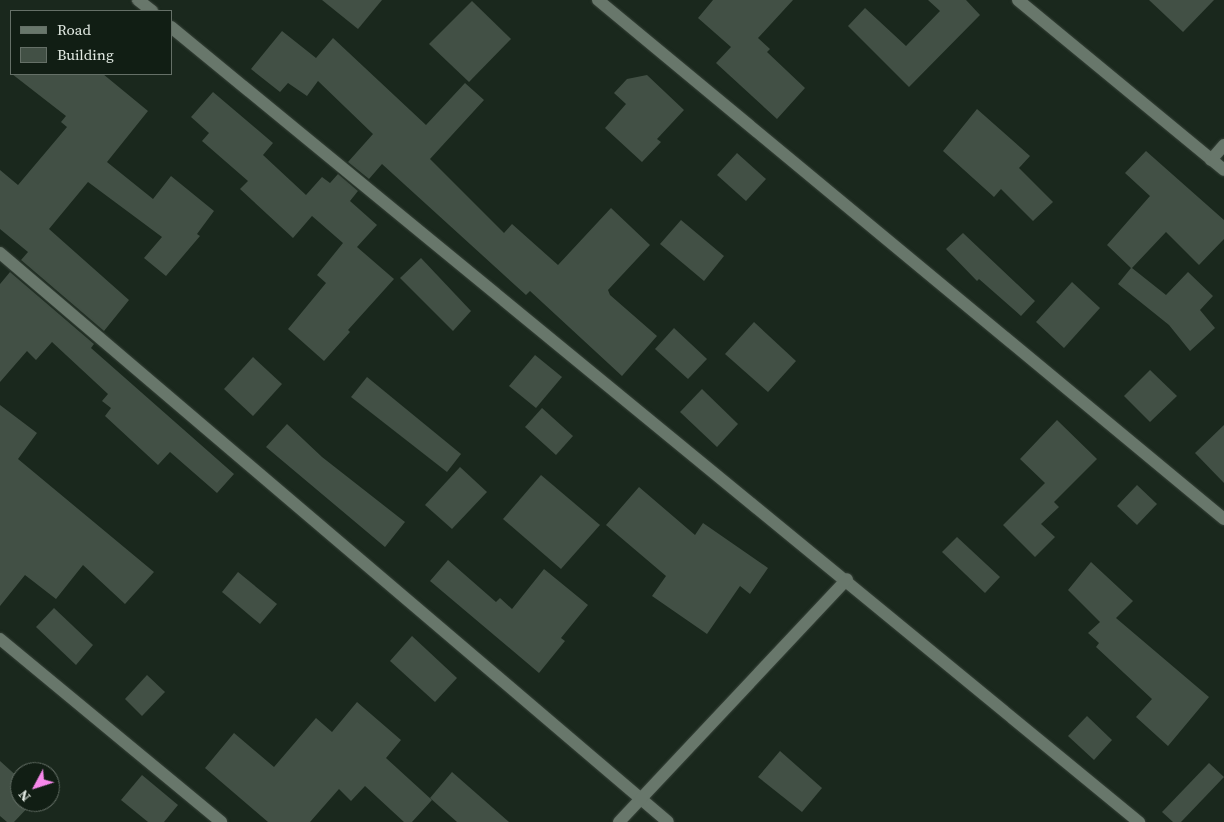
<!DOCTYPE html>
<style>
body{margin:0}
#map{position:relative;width:1224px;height:822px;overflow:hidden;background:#1a281d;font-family:"Source Serif 4",serif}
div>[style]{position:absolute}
.building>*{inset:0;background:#425045}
.roads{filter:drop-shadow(0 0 1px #364138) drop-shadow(0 0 1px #364138)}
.street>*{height:12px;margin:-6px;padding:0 6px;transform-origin:6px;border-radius:6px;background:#68776b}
span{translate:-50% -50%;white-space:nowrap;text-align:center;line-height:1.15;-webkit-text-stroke:5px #111e14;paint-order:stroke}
.legend{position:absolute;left:10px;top:10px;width:162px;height:65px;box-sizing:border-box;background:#111e14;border:1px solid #657067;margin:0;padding:6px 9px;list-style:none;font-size:15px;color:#e2eae3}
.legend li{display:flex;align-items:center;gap:10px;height:25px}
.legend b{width:25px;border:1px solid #657067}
.north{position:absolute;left:10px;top:762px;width:50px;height:50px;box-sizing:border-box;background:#111e14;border:1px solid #657067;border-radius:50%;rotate:230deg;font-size:14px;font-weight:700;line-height:20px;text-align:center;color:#e2eae3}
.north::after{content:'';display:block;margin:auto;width:18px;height:22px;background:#f788eb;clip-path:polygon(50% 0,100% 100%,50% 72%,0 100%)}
</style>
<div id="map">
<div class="building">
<i style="clip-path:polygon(322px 0,382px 0,358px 29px)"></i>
<i style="clip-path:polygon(713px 0,793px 0,758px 38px,770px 49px,767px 52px,805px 88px,777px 119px,716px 63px,731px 47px,698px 18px)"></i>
<i style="clip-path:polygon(928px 0,966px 0,980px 15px,909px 87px,848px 26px,865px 8px,906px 46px,940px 11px)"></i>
<i style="clip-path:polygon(1149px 0,1214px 0,1183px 32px)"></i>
<i style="clip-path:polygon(472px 1px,511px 39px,469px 82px,429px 44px)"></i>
<i style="clip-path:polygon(282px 31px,316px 58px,333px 38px,426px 125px,465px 83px,484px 100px,430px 159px,504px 233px,512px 224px,558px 265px,611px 208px,650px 245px,608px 290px,610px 295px,657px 336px,622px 376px,530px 291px,526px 295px,382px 164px,369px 179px,348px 162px,373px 134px,318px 81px,307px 96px,288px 83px,280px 92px,251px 69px)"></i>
<i style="clip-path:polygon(12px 74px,103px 74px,148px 111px,107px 162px,153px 199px,171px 176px,214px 211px,197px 234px,200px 236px,166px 276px,144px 258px,162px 237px,88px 182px,49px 229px,129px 300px,104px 331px,21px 260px,28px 252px,0 229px,0 170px,18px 185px,67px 127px,61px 122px,66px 116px)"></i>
<i style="clip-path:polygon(647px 75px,684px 110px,657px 139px,661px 142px,642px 162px,605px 128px,626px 104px,614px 93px,627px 79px)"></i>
<i style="clip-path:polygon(213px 92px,273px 143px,263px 155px,306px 195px,322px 177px,330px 183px,338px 174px,358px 191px,350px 201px,377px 225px,357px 247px,394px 279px,348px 330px,350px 332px,324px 361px,288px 329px,326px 283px,317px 275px,343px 243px,312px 216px,293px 238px,240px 189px,248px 181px,202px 141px,209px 133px,191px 117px)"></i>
<i style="clip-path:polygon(977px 109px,1030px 156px,1019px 168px,1053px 202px,1033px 221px,1001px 189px,994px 197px,943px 151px)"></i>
<i style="clip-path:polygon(1146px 151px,1224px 220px,1224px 239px,1199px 265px,1166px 232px,1132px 268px,1166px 295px,1188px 272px,1213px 296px,1200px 310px,1215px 328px,1190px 351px,1169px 325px,1118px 284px,1131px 268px,1107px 245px,1150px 196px,1125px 173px)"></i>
<i style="clip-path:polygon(737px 153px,766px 179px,746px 201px,717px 175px)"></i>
<i style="clip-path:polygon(681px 220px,724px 256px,704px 281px,660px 244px)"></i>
<i style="clip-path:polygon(963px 233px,1035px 301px,1021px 316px,979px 279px,977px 281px,946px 249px)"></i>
<i style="clip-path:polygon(421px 258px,471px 311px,453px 331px,400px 278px)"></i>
<i style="clip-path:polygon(10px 272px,94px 344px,91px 348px,234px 474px,217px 493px,170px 452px,158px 465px,105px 416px,111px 408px,102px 401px,108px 394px,52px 342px,36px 360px,27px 351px,0 382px,0 284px)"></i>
<i style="clip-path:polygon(1072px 282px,1100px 308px,1064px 348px,1036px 322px)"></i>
<i style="clip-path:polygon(754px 322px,796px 361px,768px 392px,725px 354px)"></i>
<i style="clip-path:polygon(674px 328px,707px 359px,688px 379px,655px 349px)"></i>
<i style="clip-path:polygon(535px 355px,562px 377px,536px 408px,509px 386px)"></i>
<i style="clip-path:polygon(253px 357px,282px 384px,253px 416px,224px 389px)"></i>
<i style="clip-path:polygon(1150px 370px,1177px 396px,1150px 422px,1124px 396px)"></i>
<i style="clip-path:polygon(367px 377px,461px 454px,447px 472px,351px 397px)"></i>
<i style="clip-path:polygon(702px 389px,738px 424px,717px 447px,680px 412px)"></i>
<i style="clip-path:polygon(0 405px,37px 433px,18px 459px,154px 572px,125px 604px,83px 565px,56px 599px,25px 575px,0 606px)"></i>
<i style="clip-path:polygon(542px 408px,573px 436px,556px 455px,525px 427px)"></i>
<i style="clip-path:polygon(1057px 420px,1097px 459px,1054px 502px,1059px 507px,1041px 524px,1055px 537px,1035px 557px,1003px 525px,1045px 483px,1020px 459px)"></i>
<i style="clip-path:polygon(287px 424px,322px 457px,405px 522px,385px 547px,266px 447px)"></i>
<i style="clip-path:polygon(1224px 425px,1224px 483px,1195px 453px)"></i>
<i style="clip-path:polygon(460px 467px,487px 492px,452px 529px,425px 505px)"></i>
<i style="clip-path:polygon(541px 475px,600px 525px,561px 569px,503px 519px)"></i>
<i style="clip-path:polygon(1137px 485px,1157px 504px,1137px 525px,1117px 506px)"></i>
<i style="clip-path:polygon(639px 487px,695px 535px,703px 523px,768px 568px,750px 594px,740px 586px,707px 634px,652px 596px,666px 576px,606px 525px)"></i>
<i style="clip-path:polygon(957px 537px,1000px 577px,985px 593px,942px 552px)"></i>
<i style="clip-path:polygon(448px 560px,496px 602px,500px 598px,512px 609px,544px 569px,588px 605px,561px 638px,565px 641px,539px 673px,430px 581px)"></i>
<i style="clip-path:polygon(1091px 562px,1133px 601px,1116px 618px,1209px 697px,1168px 746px,1136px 717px,1152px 699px,1096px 647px,1099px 643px,1088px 633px,1100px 622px,1068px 590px)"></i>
<i style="clip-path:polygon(238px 572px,277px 604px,260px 624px,222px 592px)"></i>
<i style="clip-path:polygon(54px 608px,93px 645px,76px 665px,36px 627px)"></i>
<i style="clip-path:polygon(412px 636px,457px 678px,435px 702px,390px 661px)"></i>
<i style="clip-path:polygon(147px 675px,165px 692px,142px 716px,125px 699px)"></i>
<i style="clip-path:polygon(357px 702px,401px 740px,386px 758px,432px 800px,412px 822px,404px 822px,365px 786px,351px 801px,339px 789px,310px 822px,268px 822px,205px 768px,234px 733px,274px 767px,316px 718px,332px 732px)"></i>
<i style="clip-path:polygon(1087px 716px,1112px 740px,1094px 760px,1068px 736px)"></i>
<i style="clip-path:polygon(780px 751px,822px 788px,802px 812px,758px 777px)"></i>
<i style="clip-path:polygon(0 761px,20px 779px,20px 802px,33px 802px,14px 822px,7px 822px,0 816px)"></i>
<i style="clip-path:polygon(1209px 763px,1224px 777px,1181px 822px,1173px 822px,1162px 812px)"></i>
<i style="clip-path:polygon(452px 772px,509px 822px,457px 822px,430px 798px)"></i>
<i style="clip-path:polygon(142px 775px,178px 805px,164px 822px,148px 822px,121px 800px)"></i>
</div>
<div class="roads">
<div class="street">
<i style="left:138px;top:0;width:18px;rotate:38deg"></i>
<i style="left:598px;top:0;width:813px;rotate:39.66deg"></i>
<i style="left:1018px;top:0;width:267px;rotate:39.5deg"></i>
<i style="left:171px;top:27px;width:1253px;rotate:39.4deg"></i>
<i style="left:1211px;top:160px;width:20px;rotate:-49deg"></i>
<i style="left:0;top:253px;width:877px;rotate:40.42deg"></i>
<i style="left:0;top:639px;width:287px;rotate:39.6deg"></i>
<i style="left:619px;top:822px;width:333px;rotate:-46.8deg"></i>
</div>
</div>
<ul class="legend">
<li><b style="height:6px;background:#68776b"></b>Road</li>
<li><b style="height:14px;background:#425045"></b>Building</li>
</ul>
<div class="north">N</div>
</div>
